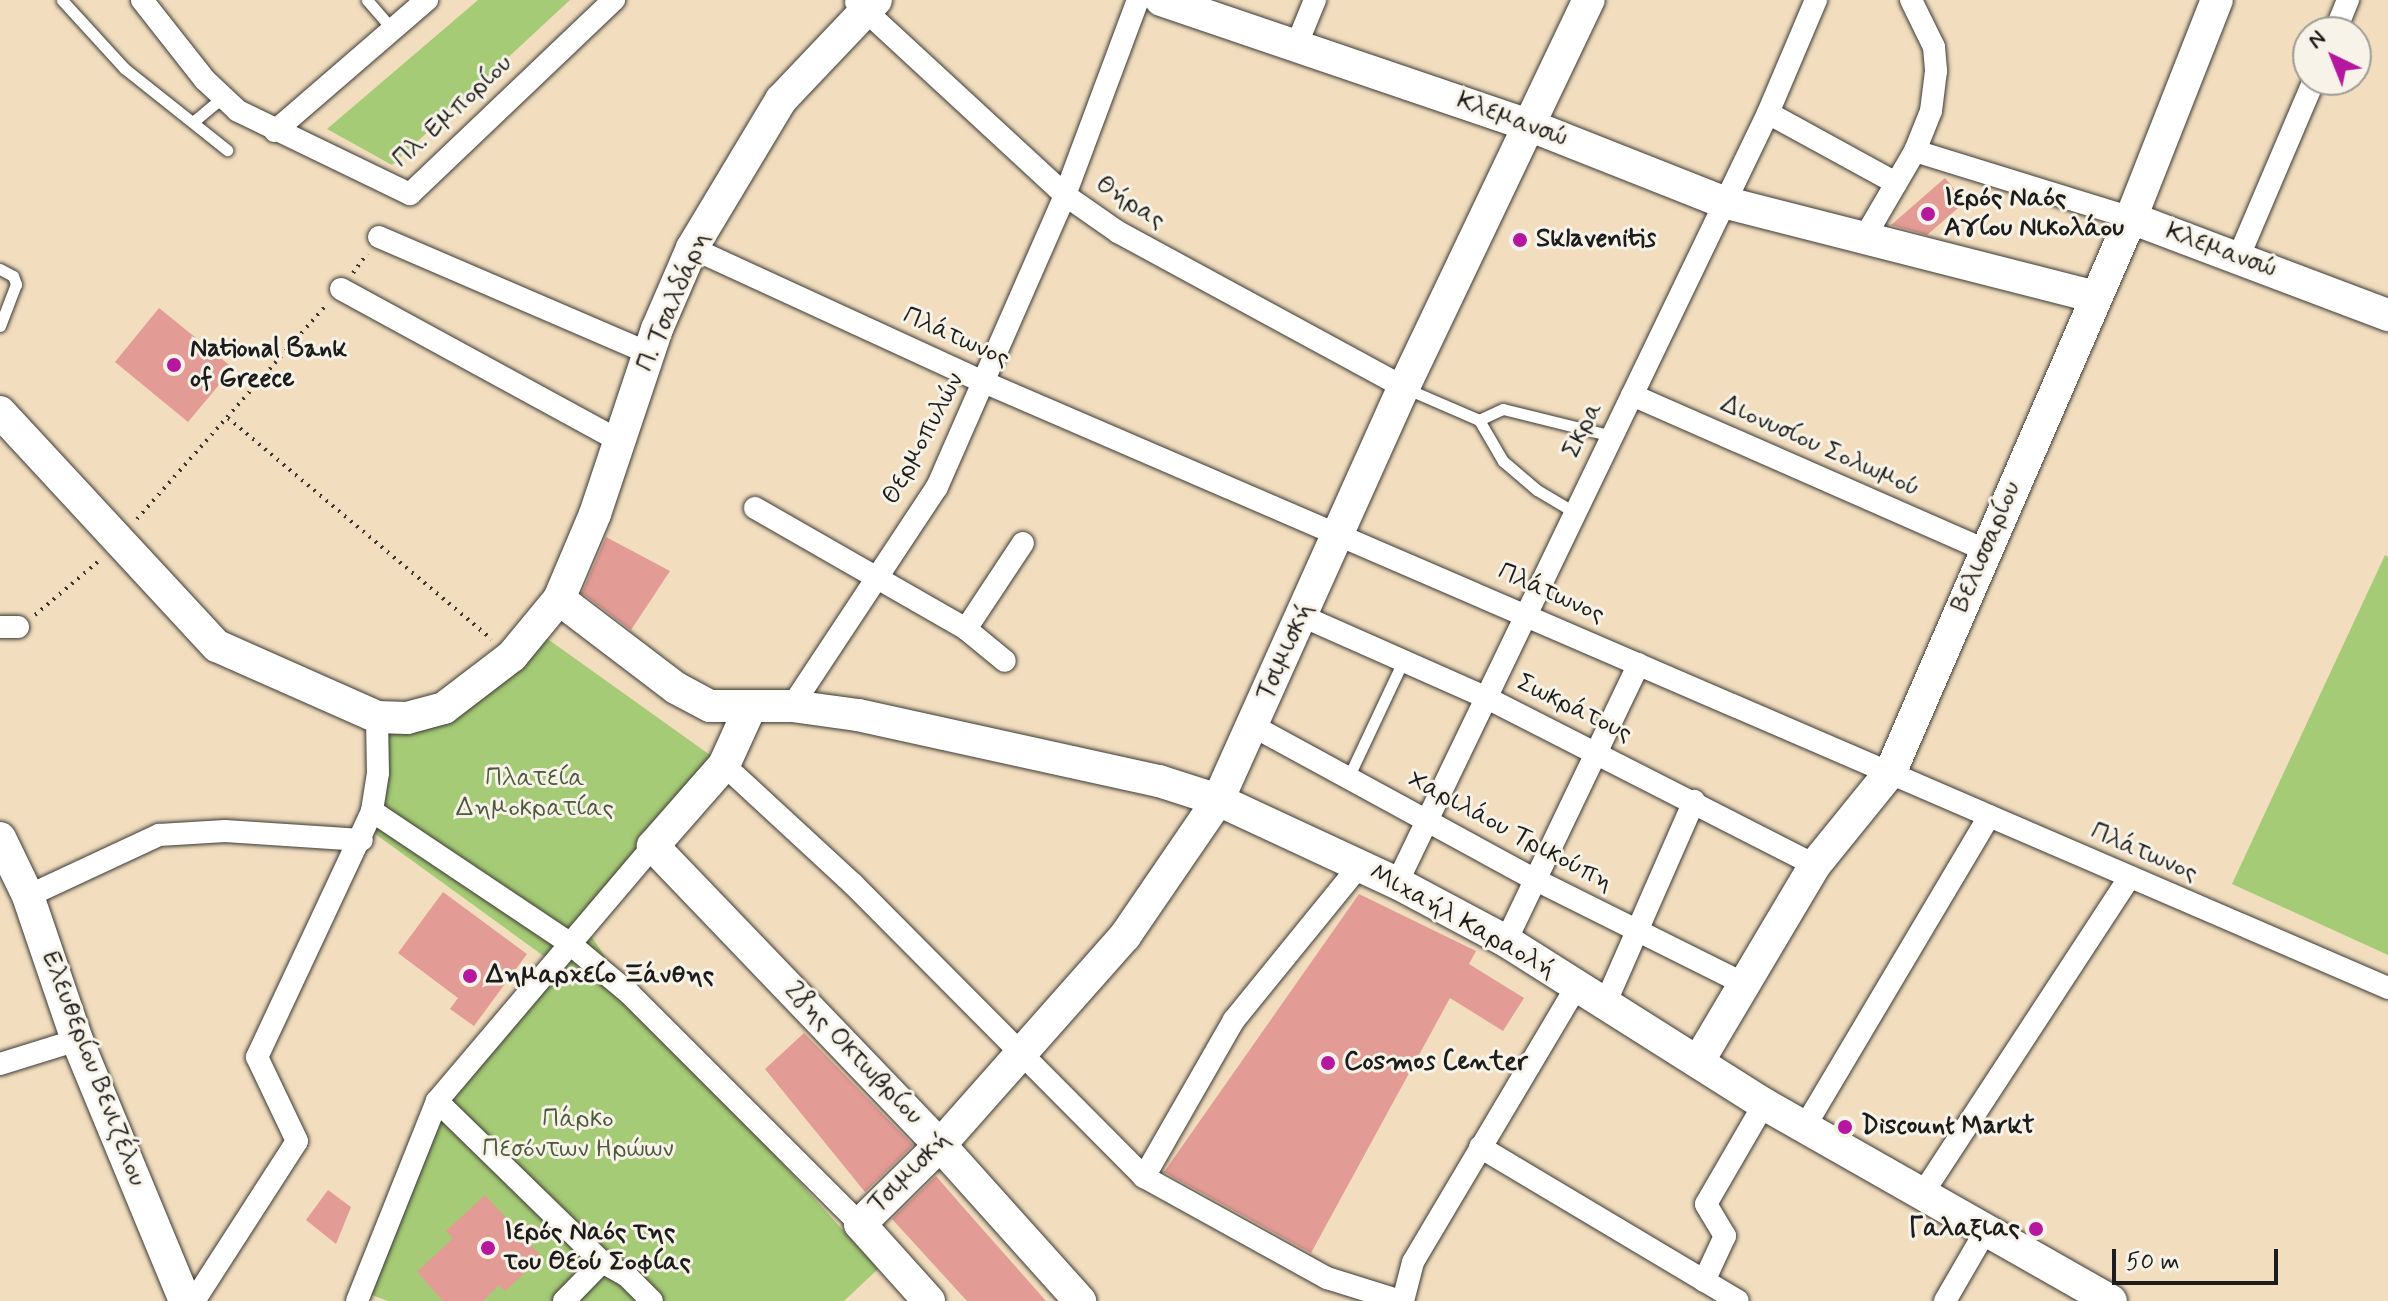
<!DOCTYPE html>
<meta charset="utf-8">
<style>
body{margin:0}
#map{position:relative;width:2388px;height:1301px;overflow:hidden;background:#f2debf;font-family:Mynerve,sans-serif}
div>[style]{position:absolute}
.green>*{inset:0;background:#a5cb76}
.building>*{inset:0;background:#e39b95}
.path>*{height:4px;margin-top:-2px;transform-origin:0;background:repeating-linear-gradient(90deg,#3c3934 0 2px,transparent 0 8px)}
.roads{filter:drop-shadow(0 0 2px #3c3934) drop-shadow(0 0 2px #3c3934)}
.lane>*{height:11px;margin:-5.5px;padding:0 5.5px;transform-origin:5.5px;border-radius:5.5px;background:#fff}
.street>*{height:22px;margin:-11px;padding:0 11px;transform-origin:11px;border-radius:11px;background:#fff}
.secondary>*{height:32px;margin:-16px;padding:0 16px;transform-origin:16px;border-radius:16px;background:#fff}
.dots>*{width:22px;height:22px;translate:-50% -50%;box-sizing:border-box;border:4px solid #f7f3e8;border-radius:50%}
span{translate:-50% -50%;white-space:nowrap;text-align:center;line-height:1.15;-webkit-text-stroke:6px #f7f3e8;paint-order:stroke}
.street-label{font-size:26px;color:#1c1c1c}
.poi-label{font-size:26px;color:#1c1c1c;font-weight:700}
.left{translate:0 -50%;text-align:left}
.right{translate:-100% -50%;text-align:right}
.park-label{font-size:26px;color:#4c593c}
.north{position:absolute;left:2292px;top:16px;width:80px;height:80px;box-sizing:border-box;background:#f7f3e8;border:2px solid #9f9d96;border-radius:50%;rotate:317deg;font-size:22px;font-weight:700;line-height:32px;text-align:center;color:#1c1c1c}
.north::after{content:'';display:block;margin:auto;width:28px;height:36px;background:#b5179e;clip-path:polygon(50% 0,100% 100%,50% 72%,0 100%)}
.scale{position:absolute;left:2112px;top:1249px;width:166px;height:36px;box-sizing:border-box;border:4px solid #1c1c1c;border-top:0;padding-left:10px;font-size:24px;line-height:28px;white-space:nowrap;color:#1c1c1c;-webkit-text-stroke:6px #f7f3e8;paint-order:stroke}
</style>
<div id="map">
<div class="green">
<i style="clip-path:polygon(478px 0,570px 0,392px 165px,327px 129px)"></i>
<i style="clip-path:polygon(2385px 555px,2388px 557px,2388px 955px,2232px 884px)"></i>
<i style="clip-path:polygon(535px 630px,724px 765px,584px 925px,629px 993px,878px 1269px,844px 1301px,388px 1301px,361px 1291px,437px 1101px,552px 962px,367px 828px,377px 717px,444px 708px)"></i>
</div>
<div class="building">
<i style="clip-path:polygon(1945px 178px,1965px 202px,1927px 235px,1891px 225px)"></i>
<i style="clip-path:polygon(159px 308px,233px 368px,188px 422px,115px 362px)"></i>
<i style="clip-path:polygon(606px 537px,670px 571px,631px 630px,582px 593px)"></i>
<i style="clip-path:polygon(443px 892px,527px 954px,474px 1026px,450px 1009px,458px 998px,398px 953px)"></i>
<i style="clip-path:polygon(1359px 894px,1476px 951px,1469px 964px,1524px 998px,1503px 1031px,1450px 998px,1311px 1253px,1164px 1172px)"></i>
<i style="clip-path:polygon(804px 1033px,913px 1145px,865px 1192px,765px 1069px)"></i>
<i style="clip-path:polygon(936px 1176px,962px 1206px,1046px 1301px,967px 1301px,892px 1219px)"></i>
<i style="clip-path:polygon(328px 1190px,351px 1207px,336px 1244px,306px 1220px)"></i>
<i style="clip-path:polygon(485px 1195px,542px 1257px,505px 1291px,499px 1285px,483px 1301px,443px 1301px,417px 1272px,453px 1238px,446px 1231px)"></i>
</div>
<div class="path">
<i style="left:353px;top:273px;width:24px;rotate:-54deg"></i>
<i style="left:228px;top:418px;width:344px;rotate:40deg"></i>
<i style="left:137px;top:519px;width:287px;rotate:-48.5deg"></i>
<i style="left:35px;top:615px;width:87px;rotate:-40.3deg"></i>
</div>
<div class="roads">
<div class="lane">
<i style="left:62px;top:0;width:92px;rotate:47.6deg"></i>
<i style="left:124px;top:68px;width:132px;rotate:38.5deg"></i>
<i style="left:367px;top:0;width:38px;rotate:49deg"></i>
<i style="left:193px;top:122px;width:39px;rotate:-40deg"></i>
<i style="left:0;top:269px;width:15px;rotate:28deg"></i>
<i style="left:13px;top:276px;width:9px;rotate:69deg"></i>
<i style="left:16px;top:284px;width:45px;rotate:110.9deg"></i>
<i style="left:1405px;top:388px;width:81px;rotate:23.4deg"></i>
<i style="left:1479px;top:420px;width:26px;rotate:-25deg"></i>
<i style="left:1503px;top:409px;width:112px;rotate:13.9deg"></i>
<i style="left:1479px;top:420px;width:48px;rotate:59.7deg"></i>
<i style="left:1503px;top:461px;width:45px;rotate:40.5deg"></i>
<i style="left:1537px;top:490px;width:43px;rotate:30.7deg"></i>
<i style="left:1348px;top:778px;width:127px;rotate:-64.8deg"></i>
</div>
<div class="street">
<i style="left:142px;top:0;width:102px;rotate:51.8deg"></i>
<i style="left:205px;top:80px;width:45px;rotate:43.2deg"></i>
<i style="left:238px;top:111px;width:191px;rotate:25.8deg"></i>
<i style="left:410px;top:194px;width:282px;rotate:-43.6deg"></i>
<i style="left:1911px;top:0;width:52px;rotate:63.9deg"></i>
<i style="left:1934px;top:47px;width:24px;rotate:85deg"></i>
<i style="left:1936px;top:71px;width:40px;rotate:97.1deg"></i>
<i style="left:1931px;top:111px;width:43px;rotate:111.8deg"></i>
<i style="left:856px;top:2px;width:284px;rotate:42.7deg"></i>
<i style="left:1065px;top:195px;width:65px;rotate:34.9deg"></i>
<i style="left:1118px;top:232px;width:325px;rotate:28.5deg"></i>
<i style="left:2335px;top:32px;width:35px;rotate:-68deg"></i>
<i style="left:1297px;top:44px;width:48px;rotate:-67.8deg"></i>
<i style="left:1768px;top:113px;width:146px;rotate:28.7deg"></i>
<i style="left:275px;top:131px;width:201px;rotate:-40.8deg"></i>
<i style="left:379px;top:237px;width:293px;rotate:23.3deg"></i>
<i style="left:1863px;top:240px;width:103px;rotate:-59.7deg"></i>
<i style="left:1915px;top:151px;width:226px;rotate:17.2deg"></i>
<i style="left:692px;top:248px;width:324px;rotate:24.7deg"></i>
<i style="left:986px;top:383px;width:1527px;rotate:23.34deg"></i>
<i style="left:2239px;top:256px;width:191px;rotate:-66.9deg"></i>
<i style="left:341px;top:289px;width:318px;rotate:28.6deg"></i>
<i style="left:1632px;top:395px;width:386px;rotate:23.7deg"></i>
<i style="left:755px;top:508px;width:243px;rotate:29.8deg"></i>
<i style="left:966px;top:629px;width:50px;rotate:39.4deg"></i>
<i style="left:1302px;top:616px;width:200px;rotate:23.9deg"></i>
<i style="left:1485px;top:697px;width:370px;rotate:27deg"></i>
<i style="left:0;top:627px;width:18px"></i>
<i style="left:966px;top:629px;width:103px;rotate:-56.5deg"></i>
<i style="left:792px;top:706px;width:263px;rotate:-56.5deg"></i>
<i style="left:937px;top:487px;width:319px;rotate:-66.3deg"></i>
<i style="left:1065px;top:195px;width:208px;rotate:-69.5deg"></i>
<i style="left:377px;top:717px;width:56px;rotate:89deg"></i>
<i style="left:378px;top:773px;width:38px;rotate:99deg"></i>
<i style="left:372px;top:811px;width:237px;rotate:33.8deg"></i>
<i style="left:569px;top:943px;width:78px;rotate:39.8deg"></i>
<i style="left:629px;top:993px;width:327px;rotate:45deg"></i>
<i style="left:1253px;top:726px;width:322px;rotate:28.6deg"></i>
<i style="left:1536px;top:880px;width:231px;rotate:26.5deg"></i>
<i style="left:724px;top:765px;width:176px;rotate:42.7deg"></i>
<i style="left:853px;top:884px;width:413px;rotate:45.2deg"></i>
<i style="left:1144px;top:1177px;width:209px;rotate:28.9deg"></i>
<i style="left:1327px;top:1278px;width:77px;rotate:17.3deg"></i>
<i style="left:1397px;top:883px;width:855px;rotate:-64.27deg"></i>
<i style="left:1768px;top:113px;width:123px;rotate:-67deg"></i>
<i style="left:28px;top:896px;width:145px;rotate:-25deg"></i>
<i style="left:159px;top:835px;width:66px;rotate:-3.5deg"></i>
<i style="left:225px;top:831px;width:137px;rotate:3.8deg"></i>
<i style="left:1506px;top:941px;width:307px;rotate:-64.4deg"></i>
<i style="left:1605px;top:1004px;width:222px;rotate:-66.3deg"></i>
<i style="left:0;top:1064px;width:81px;rotate:-17.3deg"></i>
<i style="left:437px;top:1101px;width:231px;rotate:44.3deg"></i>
<i style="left:602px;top:1262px;width:29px;rotate:29deg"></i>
<i style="left:627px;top:1276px;width:35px;rotate:45deg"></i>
<i style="left:1804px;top:1128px;width:363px;rotate:-59.3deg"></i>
<i style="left:1480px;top:1147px;width:300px;rotate:30.8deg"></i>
<i style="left:1144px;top:1177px;width:181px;rotate:-60.2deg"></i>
<i style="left:1234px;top:1020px;width:200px;rotate:-50.9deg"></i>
<i style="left:1921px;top:1196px;width:380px;rotate:-56.8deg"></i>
<i style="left:1704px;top:1281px;width:50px;rotate:-65deg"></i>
<i style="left:1725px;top:1236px;width:37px;rotate:-121deg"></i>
<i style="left:1706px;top:1204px;width:116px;rotate:-59.9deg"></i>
<i style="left:194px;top:1301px;width:190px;rotate:-57.2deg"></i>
<i style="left:297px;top:1141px;width:93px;rotate:-115.5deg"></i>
<i style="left:257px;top:1057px;width:272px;rotate:-64.9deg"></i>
<i style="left:357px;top:1301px;width:215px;rotate:-68.2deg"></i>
<i style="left:437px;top:1101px;width:334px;rotate:-49.7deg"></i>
<i style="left:564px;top:1301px;width:54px;rotate:-45.7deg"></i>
<i style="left:1403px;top:1301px;width:40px;rotate:-75.6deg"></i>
<i style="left:1413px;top:1262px;width:321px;rotate:-59.3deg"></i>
<i style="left:1945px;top:1301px;width:80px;rotate:-59.9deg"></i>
</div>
<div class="secondary">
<i style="left:1161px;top:0;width:391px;rotate:18.8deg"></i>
<i style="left:1531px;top:126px;width:206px;rotate:21.6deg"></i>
<i style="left:1723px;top:202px;width:384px;rotate:14.3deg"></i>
<i style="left:2131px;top:218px;width:275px;rotate:20.7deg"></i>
<i style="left:0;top:412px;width:319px;rotate:47.2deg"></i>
<i style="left:217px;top:646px;width:175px;rotate:23.9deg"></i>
<i style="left:377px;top:717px;width:30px;rotate:2deg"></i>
<i style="left:407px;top:718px;width:38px;rotate:-15deg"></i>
<i style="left:444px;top:708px;width:86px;rotate:-37.4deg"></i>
<i style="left:512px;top:656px;width:74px;rotate:-50.5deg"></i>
<i style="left:559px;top:599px;width:92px;rotate:-67deg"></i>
<i style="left:595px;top:514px;width:195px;rotate:-71.5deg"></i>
<i style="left:657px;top:329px;width:88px;rotate:-66.6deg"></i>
<i style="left:692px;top:248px;width:173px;rotate:-59deg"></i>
<i style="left:781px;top:100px;width:138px;rotate:-46.5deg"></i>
<i style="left:559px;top:599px;width:147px;rotate:37.3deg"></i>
<i style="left:676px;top:688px;width:38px;rotate:28deg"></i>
<i style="left:710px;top:706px;width:82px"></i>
<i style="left:792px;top:706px;width:67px;rotate:7.8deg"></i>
<i style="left:858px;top:715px;width:308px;rotate:12.4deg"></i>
<i style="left:1159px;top:781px;width:62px;rotate:17.9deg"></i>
<i style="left:1218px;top:800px;width:197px;rotate:24.9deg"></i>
<i style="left:1397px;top:883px;width:123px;rotate:28deg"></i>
<i style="left:1506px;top:941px;width:305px;rotate:32.3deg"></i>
<i style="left:1764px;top:1104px;width:399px;rotate:29.6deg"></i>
<i style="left:750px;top:708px;width:63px;rotate:114.5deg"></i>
<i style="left:724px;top:765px;width:108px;rotate:131.2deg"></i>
<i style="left:653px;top:846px;width:414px;rotate:46.2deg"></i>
<i style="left:940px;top:1145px;width:210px;rotate:48.1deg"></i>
<i style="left:0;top:838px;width:64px;rotate:64.2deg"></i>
<i style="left:28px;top:896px;width:152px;rotate:71.2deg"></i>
<i style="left:77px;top:1040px;width:282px;rotate:67.5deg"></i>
<i style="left:1698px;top:1062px;width:229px;rotate:-59.3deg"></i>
<i style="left:1815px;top:865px;width:121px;rotate:-51deg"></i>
<i style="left:1891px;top:771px;width:603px;rotate:-66.54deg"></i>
<i style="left:2131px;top:218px;width:234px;rotate:-68.5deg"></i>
<i style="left:929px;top:1301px;width:103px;rotate:-131.9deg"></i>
<i style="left:860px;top:1224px;width:112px;rotate:-44.6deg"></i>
<i style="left:940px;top:1145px;width:279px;rotate:-48.5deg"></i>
<i style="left:1125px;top:936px;width:165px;rotate:-55.6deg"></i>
<i style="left:1218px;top:800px;width:453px;rotate:-65.8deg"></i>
<i style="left:1404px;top:387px;width:429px;rotate:-64.5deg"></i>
</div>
</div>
<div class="dots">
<i style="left:1928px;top:214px;background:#b5179e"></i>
<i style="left:1520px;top:240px;background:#b5179e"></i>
<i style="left:174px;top:365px;background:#b5179e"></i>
<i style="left:470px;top:976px;background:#b5179e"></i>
<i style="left:1328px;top:1063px;background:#b5179e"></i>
<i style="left:1845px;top:1127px;background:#b5179e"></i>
<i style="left:2036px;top:1229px;background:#b5179e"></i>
<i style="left:488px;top:1248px;background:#b5179e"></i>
</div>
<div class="street-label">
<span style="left:453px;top:112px;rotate:-43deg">Πλ. Εμπορίου</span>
<span style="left:1512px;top:120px;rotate:20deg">Κλεμανσώ</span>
<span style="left:1130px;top:203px;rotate:32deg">Θήρας</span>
<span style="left:2221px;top:251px;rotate:20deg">Κλεμανσώ</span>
<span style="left:674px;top:302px;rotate:-67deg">Π. Τσαλδάρη</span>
<span style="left:956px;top:338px;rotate:24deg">Πλάτωνος</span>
<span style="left:1583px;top:430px;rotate:-64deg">Σκρα</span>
<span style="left:924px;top:439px;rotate:-62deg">Θερμοπυλών</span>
<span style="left:1820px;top:447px;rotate:24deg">Διονυσίου Σολωμού</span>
<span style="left:1987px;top:547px;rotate:-67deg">Βελισσαρίου</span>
<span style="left:1551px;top:594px;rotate:24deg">Πλάτωνος</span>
<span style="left:1286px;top:652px;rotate:-66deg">Τσιμισκή</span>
<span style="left:1574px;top:709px;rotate:26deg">Σωκράτους</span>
<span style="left:1510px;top:832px;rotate:28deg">Χαριλάου Τρικούπη</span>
<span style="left:2144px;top:853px;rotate:23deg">Πλάτωνος</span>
<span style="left:1462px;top:922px;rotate:29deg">Μιχαήλ Καραολή</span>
<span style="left:853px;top:1054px;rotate:46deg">28ης Οκτωβρίου</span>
<span style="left:93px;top:1069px;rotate:69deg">Ελευθερίου Βενιζέλου</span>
<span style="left:910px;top:1173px;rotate:-45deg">Τσιμισκή</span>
</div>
<div class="poi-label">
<span class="left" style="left:1944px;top:214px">Ιερός Ναός<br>Αγίου Νικολάου</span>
<span class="left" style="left:1536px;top:240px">Sklavenitis</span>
<span class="left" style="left:190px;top:365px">National Bank<br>of Greece</span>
<span class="left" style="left:486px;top:976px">Δημαρχείο Ξάνθης</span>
<span class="left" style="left:1344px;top:1063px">Cosmos Center</span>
<span class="left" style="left:1861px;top:1127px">Discount Markt</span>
<span class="right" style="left:2020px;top:1229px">Γαλαξιας</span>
<span class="left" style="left:504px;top:1248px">Ιερός Ναός της<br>του Θεού Σοφίας</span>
</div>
<div class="park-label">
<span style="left:535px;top:794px">Πλατεία<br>Δημοκρατίας</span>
<span style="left:578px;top:1135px">Πάρκο<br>Πεσόντων Ηρώων</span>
</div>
<div class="north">N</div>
<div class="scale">50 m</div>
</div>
